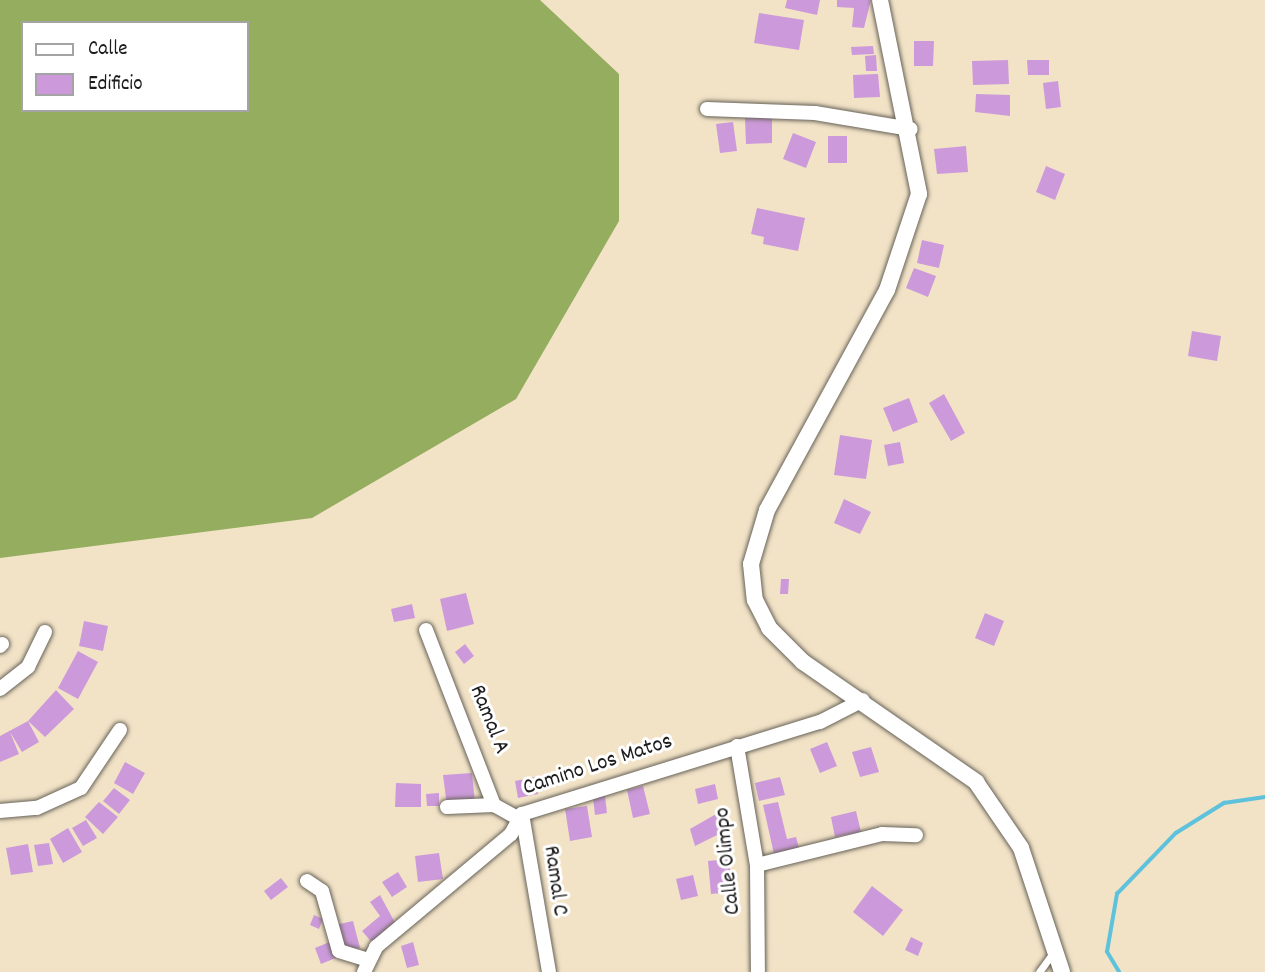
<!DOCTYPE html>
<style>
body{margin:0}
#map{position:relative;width:1265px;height:972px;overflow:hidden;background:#f2e3c7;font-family:Dekko,sans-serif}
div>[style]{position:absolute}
.forest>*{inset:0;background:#95ad5f}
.stream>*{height:3.5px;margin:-1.75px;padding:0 1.75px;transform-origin:1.75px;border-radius:1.75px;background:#5ec2dc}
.building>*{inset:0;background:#cc9ada}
.roads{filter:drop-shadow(0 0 2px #676258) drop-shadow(0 0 2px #676258)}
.service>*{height:7px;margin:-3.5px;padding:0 3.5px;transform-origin:3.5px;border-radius:3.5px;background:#fff}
.minor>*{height:14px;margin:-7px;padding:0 7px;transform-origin:7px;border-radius:7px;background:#fff}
.tertiary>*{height:16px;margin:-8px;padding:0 8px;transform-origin:8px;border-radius:8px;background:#fff}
span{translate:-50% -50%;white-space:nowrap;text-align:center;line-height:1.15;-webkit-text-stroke:6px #fff;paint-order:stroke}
.street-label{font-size:23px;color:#1c1c1c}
.legend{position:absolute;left:21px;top:21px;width:228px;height:91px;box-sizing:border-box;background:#fff;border:2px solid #a4a4a4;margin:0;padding:9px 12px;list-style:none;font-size:21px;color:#1c1c1c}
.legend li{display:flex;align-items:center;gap:14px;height:35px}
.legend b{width:35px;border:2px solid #a4a4a4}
</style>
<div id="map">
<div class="forest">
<i style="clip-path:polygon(evenodd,0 0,540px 0,619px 74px,619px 221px,516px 399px,312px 518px,0 558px,0 0,23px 23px,247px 23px,247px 110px,23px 110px,23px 23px)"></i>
</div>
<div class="stream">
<i style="left:1119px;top:972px;width:23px;rotate:-121deg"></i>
<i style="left:1107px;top:952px;width:59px;rotate:-80.2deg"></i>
<i style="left:1117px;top:894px;width:85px;rotate:-46deg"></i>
<i style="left:1176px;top:833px;width:57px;rotate:-32deg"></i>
<i style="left:1224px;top:803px;width:41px;rotate:-8.3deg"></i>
</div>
<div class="building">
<i style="clip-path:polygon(787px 0,820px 0,817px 15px,785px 8px)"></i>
<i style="clip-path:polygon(837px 0,871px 0,864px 28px,852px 27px,854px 8px,837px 7px)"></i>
<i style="clip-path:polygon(759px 13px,804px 20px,799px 50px,754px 43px)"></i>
<i style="clip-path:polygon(914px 41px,934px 41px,933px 66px,914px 66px)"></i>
<i style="clip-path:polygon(873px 46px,874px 54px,852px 55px,851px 47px)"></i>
<i style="clip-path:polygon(876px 55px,877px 71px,866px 71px,865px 56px)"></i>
<i style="clip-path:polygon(1008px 60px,1009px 84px,973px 85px,972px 61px)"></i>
<i style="clip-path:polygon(1027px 60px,1049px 60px,1049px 75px,1028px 75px)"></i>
<i style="clip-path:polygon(878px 74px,880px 97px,854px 98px,853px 75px)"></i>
<i style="clip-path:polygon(1058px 81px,1061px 107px,1046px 109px,1043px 83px)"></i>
<i style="clip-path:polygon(976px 94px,1010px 95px,1010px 116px,975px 112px)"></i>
<i style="clip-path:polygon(772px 117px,772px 143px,746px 144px,745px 118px)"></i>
<i style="clip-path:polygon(733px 122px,737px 151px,720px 153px,716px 124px)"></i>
<i style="clip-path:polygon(793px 133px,816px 142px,806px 168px,783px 159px)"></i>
<i style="clip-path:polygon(828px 136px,847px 136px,847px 163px,828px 163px)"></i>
<i style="clip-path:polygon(966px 146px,968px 172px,937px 174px,934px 149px)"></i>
<i style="clip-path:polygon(1046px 166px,1065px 174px,1055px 200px,1036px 192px)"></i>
<i style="clip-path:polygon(757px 208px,805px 218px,798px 251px,763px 244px,764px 237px,751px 234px)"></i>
<i style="clip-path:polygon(922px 240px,944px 245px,939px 268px,917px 263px)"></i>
<i style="clip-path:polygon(914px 268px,936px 276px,928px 297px,906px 288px)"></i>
<i style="clip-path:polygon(1192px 331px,1221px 336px,1217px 361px,1188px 356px)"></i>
<i style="clip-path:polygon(944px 394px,965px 433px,951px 441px,929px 403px)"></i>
<i style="clip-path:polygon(909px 398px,918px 422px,893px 432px,883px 408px)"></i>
<i style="clip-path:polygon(840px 435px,872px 440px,866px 479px,834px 475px)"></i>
<i style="clip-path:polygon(900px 442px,904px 463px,888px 466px,884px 445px)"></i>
<i style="clip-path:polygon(844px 499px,871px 512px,860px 534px,834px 523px)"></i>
<i style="clip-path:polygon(781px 579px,789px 579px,788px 594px,780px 594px)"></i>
<i style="clip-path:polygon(466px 593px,474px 624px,447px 631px,440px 599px)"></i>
<i style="clip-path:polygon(412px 604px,415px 618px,394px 622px,391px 609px)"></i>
<i style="clip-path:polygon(985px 613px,1004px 621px,994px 646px,975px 638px)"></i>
<i style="clip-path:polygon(84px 621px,108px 626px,103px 651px,79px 646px)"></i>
<i style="clip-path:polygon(465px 644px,474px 656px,464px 664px,455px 652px)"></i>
<i style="clip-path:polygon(78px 651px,98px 662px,78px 699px,58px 688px)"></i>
<i style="clip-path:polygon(56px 690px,74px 709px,45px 737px,28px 721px,39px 742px,22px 752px,10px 732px,19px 754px,0 762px,0 736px,28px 721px)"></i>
<i style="clip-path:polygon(827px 742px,837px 766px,820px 773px,810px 749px)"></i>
<i style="clip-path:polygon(871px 747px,879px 772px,860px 777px,852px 752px)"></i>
<i style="clip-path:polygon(125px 762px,145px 773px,133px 794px,114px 783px)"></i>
<i style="clip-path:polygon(472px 773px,475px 803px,447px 806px,443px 775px)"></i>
<i style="clip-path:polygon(535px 777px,538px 794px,518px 798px,515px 781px)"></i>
<i style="clip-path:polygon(780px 777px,785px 795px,759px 801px,755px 783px)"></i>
<i style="clip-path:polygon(396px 783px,421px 784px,421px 807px,395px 807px)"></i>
<i style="clip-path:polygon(715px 784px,718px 799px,698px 804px,695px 789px)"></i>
<i style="clip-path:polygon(643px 786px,650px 814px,633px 818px,627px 790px)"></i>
<i style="clip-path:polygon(114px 788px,130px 800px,119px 814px,103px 801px)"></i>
<i style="clip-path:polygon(439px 793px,439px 806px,427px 806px,426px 794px)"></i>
<i style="clip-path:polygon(605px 796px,607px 813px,595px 815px,593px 798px)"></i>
<i style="clip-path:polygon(99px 802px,118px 817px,103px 834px,85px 817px)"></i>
<i style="clip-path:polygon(778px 802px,787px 839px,796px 837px,799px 848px,774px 854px,763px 805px)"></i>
<i style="clip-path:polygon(587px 806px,592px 837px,570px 841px,565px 809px)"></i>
<i style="clip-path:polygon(723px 810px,729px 829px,695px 846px,690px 829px)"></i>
<i style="clip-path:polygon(856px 811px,861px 832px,835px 837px,831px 817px)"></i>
<i style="clip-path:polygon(86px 820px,97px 838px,83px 846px,72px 828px)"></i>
<i style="clip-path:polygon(68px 828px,82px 852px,63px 863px,50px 839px)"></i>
<i style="clip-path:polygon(49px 843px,53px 864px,38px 866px,34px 845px)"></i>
<i style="clip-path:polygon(28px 844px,33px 872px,11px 875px,6px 848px)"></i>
<i style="clip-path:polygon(439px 853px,443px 879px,418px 882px,415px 856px)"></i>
<i style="clip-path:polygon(729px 859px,732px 892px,711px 894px,708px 861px)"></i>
<i style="clip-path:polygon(398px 872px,407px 887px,392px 897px,382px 882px)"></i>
<i style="clip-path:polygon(693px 875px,698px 896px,681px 900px,676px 879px)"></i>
<i style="clip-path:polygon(281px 878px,288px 887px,271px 900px,264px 891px)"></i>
<i style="clip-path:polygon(872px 886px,903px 910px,883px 936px,853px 912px)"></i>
<i style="clip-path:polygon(380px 895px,398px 928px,376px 947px,362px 931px,380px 916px,370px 902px)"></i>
<i style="clip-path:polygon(314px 915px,323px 919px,319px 929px,310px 925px)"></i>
<i style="clip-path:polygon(353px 921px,360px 948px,342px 952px,335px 925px)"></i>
<i style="clip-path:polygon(911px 937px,923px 943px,918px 956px,905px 950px)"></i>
<i style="clip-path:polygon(332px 941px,338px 957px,321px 964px,315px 948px)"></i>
<i style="clip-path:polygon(413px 942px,419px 965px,407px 968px,401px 946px)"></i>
</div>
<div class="roads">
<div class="service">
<i style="left:1039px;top:972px;width:24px;rotate:-54deg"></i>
</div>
<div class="minor">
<i style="left:707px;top:109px;width:108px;rotate:2.1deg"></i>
<i style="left:815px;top:113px;width:97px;rotate:9.5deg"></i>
<i style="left:426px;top:630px;width:188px;rotate:68.8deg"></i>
<i style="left:494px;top:805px;width:25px;rotate:29deg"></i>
<i style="left:0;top:646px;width:3px;rotate:-45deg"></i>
<i style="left:0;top:689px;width:36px;rotate:-38deg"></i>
<i style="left:28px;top:667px;width:39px;rotate:-64deg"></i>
<i style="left:737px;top:746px;width:121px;rotate:80.5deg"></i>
<i style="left:757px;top:865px;width:107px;rotate:89.5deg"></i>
<i style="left:447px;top:807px;width:47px;rotate:-2.4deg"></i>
<i style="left:0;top:811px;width:37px;rotate:-5deg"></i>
<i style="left:37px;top:808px;width:48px;rotate:-24.4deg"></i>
<i style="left:81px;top:788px;width:70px;rotate:-56.1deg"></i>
<i style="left:522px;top:814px;width:160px;rotate:80.3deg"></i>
<i style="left:757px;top:865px;width:129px;rotate:-13.9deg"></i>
<i style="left:882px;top:834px;width:34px;rotate:2deg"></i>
<i style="left:307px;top:881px;width:18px;rotate:34deg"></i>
<i style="left:322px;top:891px;width:62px;rotate:74.2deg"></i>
<i style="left:339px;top:951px;width:28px;rotate:17deg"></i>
<i style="left:364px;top:972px;width:28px;rotate:-64deg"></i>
<i style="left:376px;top:947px;width:176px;rotate:-39.9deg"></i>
<i style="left:511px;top:834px;width:23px;rotate:-61deg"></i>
<i style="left:522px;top:814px;width:312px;rotate:-17.2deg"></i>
<i style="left:820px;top:722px;width:48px;rotate:-27.1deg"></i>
</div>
<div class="tertiary">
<i style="left:880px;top:0;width:198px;rotate:78.6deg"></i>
<i style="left:919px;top:194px;width:101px;rotate:108.4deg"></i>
<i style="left:887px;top:290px;width:251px;rotate:118.6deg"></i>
<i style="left:767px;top:510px;width:56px;rotate:106.5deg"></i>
<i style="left:751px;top:564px;width:36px;rotate:84deg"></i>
<i style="left:755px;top:600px;width:31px;rotate:63deg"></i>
<i style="left:769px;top:628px;width:48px;rotate:45deg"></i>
<i style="left:803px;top:662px;width:211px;rotate:34.7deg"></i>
<i style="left:976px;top:782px;width:80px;rotate:55.7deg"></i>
<i style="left:1021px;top:848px;width:131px;rotate:71.7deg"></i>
</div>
</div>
<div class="street-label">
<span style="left:488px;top:720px;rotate:68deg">Ramal A</span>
<span style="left:598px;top:766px;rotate:-18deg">Camino Los Matos</span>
<span style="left:729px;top:861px;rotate:-96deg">Calle Olimpo</span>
<span style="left:554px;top:881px;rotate:82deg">Ramal C</span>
</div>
<ul class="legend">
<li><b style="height:9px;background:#fff"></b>Calle</li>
<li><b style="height:19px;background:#cc9ada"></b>Edificio</li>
</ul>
</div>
